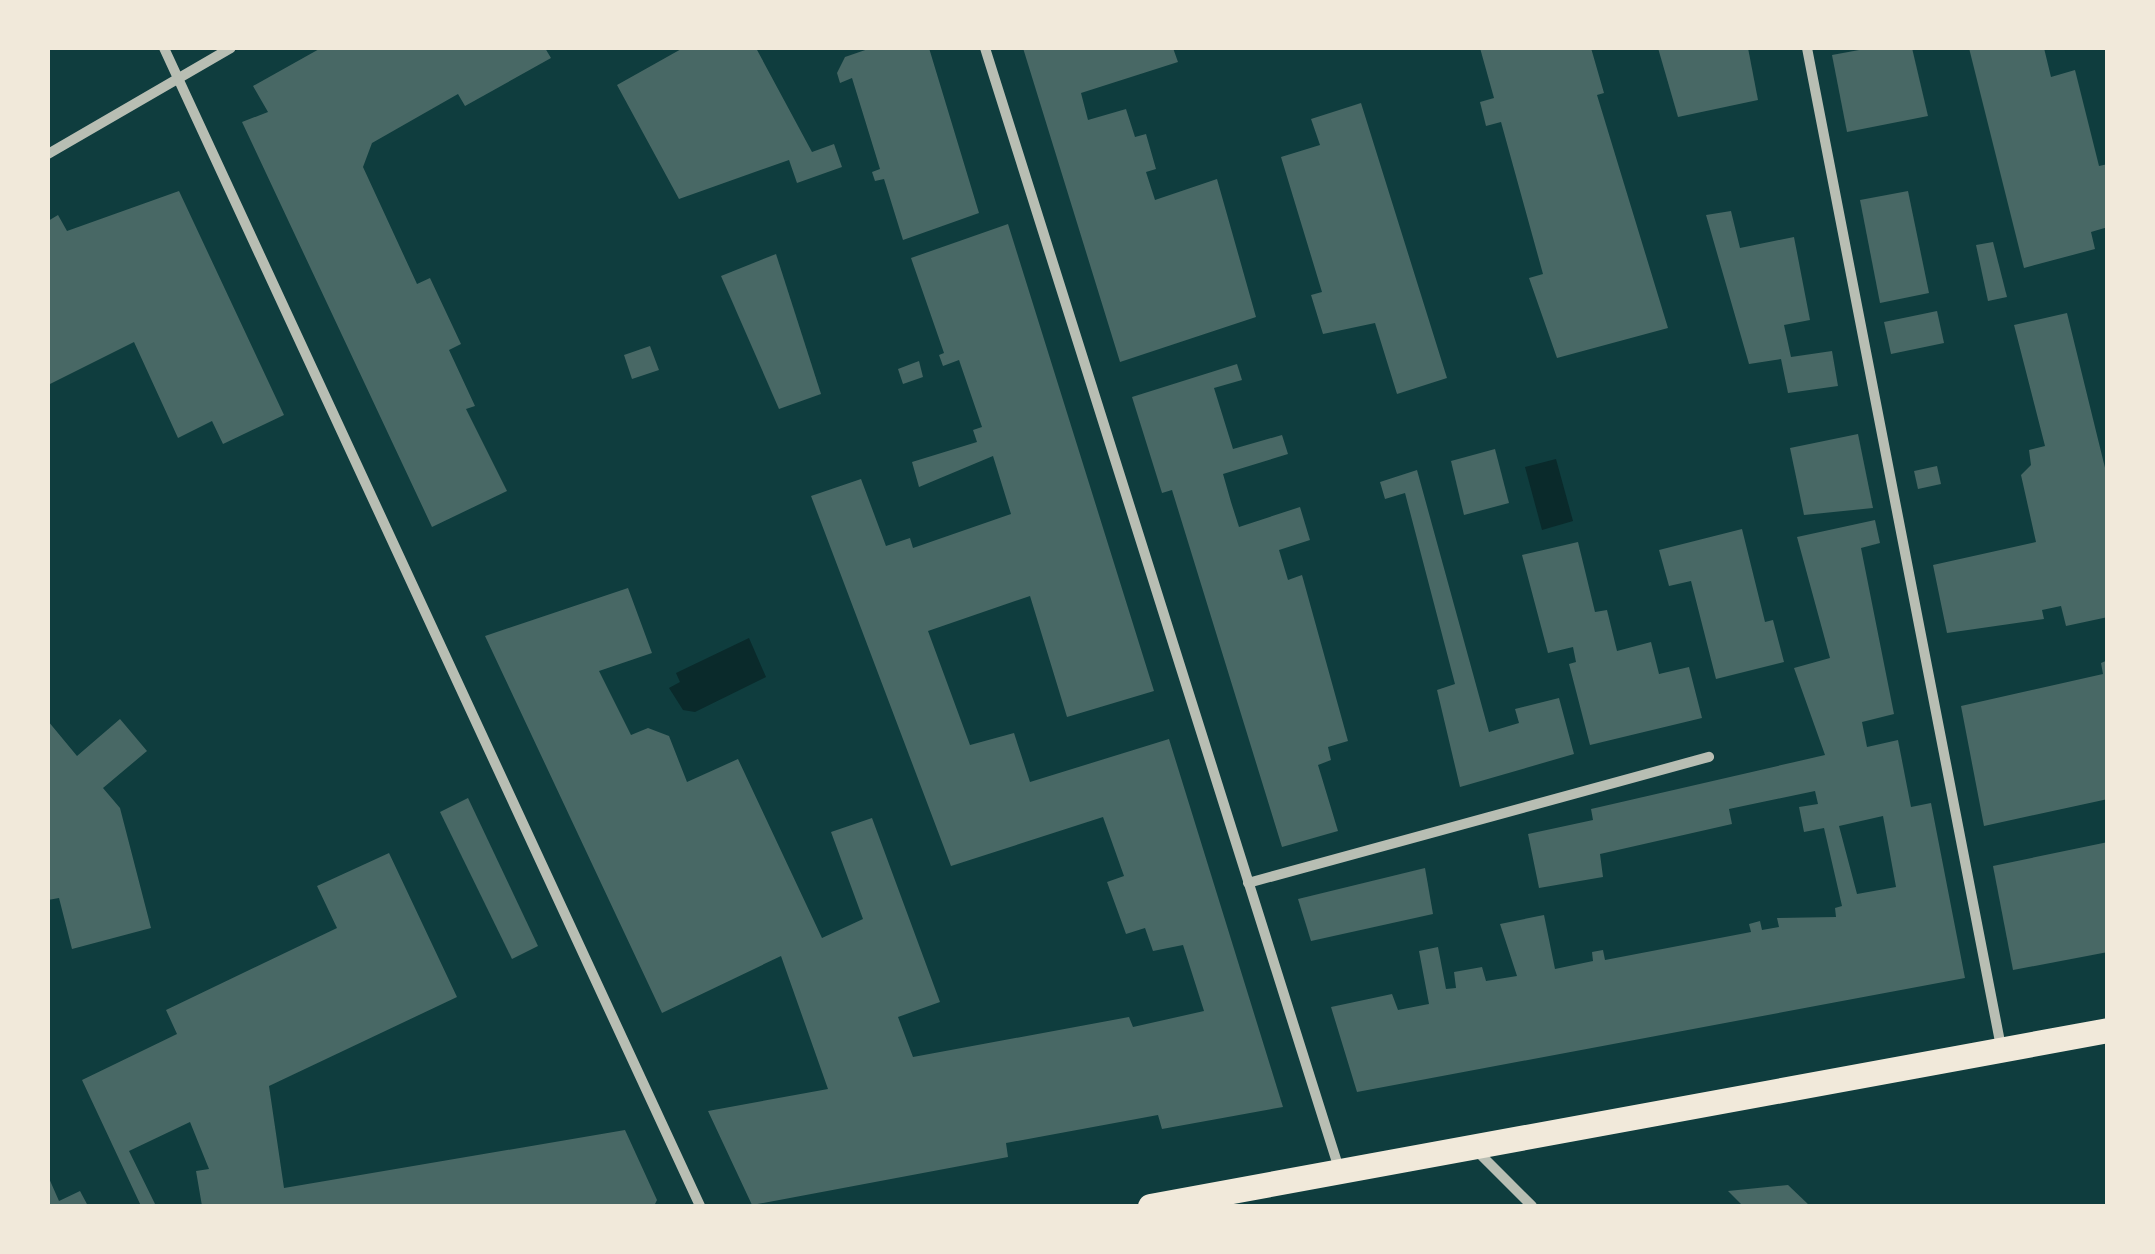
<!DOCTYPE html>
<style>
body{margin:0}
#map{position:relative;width:2155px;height:1254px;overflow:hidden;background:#0f3d3e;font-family:"Space Grotesk",sans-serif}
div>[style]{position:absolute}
.water>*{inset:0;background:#0a2a2b}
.building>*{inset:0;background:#486865}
.minor>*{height:10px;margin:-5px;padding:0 5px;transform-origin:5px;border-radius:5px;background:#b8beb3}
.primary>*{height:25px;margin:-12.5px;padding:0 12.5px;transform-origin:12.5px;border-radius:12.5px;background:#f1e9da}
span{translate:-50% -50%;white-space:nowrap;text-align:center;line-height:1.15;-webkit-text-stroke:9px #f1e9da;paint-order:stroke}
.frame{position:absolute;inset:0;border:50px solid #f1e9da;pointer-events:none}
</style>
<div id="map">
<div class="water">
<i style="clip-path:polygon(1556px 459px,1573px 521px,1542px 530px,1525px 467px)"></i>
<i style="clip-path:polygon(749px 638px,766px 677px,695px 712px,683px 710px,669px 688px,680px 682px,676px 673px)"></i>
</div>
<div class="building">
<i style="clip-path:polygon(321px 48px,545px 48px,551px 58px,465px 106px,458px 94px,372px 143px,363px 167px,417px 284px,430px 278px,461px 344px,449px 350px,475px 406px,466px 409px,507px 491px,432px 527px,242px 122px,268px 112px,253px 86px)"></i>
<i style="clip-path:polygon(683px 48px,756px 48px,812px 152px,834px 144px,842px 167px,797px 183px,789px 160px,679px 199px,617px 85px)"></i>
<i style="clip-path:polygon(871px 48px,929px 48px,979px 213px,903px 240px,884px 179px,875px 181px,872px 172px,880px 169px,852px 78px,840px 83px,837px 73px,845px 57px)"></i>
<i style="clip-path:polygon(1023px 48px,1173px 48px,1178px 62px,1081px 93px,1088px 120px,1126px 109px,1135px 137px,1146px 134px,1156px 169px,1146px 172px,1155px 200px,1217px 179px,1256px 317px,1120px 362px)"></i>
<i style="clip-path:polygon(1480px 48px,1591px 48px,1604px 93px,1597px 95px,1668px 328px,1557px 358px,1529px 278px,1543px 274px,1501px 122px,1486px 126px,1480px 102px,1494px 98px)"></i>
<i style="clip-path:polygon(1658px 48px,1748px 48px,1758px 100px,1678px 117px)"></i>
<i style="clip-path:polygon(1870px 48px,1912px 48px,1928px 116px,1847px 132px,1832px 55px)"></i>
<i style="clip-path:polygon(1969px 48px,2044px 48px,2051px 77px,2075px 70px,2099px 166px,2108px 164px,2108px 227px,2091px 232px,2095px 249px,2024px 268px)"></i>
<i style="clip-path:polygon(1361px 103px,1447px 378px,1397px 394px,1375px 323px,1323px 334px,1311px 295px,1322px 292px,1281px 157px,1320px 145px,1311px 119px)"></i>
<i style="clip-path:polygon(179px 191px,284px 415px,223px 444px,212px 421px,178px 438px,134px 342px,48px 385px,48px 221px,58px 215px,67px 231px)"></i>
<i style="clip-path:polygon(1908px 191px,1929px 293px,1880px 303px,1860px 200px)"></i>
<i style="clip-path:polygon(1731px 211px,1740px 248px,1794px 237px,1810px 320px,1784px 325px,1791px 357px,1832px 351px,1838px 386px,1788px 393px,1781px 359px,1749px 364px,1706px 215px)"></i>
<i style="clip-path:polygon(1008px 224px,1154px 691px,1067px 717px,1030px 596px,928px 631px,970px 745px,1014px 733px,1030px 782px,1169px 739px,1283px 1107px,1162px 1129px,1158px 1115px,1006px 1143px,1008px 1157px,752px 1205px,708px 1111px,828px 1089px,781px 956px,662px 1013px,485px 636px,628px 588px,652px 653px,599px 671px,631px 735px,648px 728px,669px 736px,687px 782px,738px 759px,822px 938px,863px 919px,831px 832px,872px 818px,940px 1002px,898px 1017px,913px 1057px,1129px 1017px,1133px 1027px,1204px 1011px,1183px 945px,1153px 951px,1145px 928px,1126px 934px,1107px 882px,1124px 876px,1103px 817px,951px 866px,811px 496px,861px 479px,886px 546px,910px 538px,913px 548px,1011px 514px,993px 456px,919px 487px,912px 462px,977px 442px,973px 430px,982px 427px,959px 360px,943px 366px,939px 355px,944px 353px,911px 258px)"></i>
<i style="clip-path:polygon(1993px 242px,2007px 297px,1988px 301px,1976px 245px)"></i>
<i style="clip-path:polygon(776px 254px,821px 394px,779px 409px,721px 276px)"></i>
<i style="clip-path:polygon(1937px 311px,1944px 343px,1891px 354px,1884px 322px)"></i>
<i style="clip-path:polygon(2067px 313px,2108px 480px,2108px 617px,2066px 626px,2061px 606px,2042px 610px,2044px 619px,1947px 633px,1933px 565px,2036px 542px,2021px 475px,2031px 465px,2029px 450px,2045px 446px,2014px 325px)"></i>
<i style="clip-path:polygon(650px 346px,659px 370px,632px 379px,624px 355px)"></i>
<i style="clip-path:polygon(919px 361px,923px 377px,903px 384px,898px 369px)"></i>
<i style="clip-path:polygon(1237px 364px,1242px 380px,1214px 388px,1233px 449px,1282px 435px,1288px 454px,1223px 474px,1231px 502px,1239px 527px,1300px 507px,1310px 540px,1279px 550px,1288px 580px,1302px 575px,1348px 741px,1328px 747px,1331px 760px,1318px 765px,1338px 831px,1282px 847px,1172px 490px,1162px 493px,1132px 397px)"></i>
<i style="clip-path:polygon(1858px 434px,1873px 508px,1804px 515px,1790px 448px)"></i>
<i style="clip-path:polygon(1495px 449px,1509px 503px,1464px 515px,1451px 461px)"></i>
<i style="clip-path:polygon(1937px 466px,1941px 484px,1918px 489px,1914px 471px)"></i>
<i style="clip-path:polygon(1417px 470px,1489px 732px,1519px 723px,1515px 709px,1559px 698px,1574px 754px,1460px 787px,1437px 690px,1455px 684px,1405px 493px,1385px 499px,1380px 482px)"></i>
<i style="clip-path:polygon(evenodd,1875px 520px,1880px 543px,1861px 548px,1894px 714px,1862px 722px,1867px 747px,1898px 740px,1911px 807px,1931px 803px,1965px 978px,1357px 1092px,1331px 1007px,1392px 994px,1398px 1010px,1429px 1004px,1419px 951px,1438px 947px,1446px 989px,1456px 988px,1454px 972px,1482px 967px,1486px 981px,1517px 976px,1500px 924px,1544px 915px,1555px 969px,1593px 961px,1592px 952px,1603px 950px,1605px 960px,1751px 932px,1749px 924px,1760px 921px,1762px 930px,1779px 927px,1777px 918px,1836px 917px,1835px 908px,1842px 906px,1824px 828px,1804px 832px,1799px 807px,1818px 804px,1815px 791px,1729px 809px,1732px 824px,1600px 854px,1603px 877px,1539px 888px,1528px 834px,1593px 820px,1591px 809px,1825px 755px,1794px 668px,1830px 658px,1797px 537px,1875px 520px,1883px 816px,1896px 887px,1857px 894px,1839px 826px,1883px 816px)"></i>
<i style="clip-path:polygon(1742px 529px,1765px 622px,1773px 620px,1784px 662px,1716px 679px,1691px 581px,1669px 586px,1659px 550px)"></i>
<i style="clip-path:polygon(1578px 542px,1595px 612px,1607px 610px,1617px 651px,1651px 642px,1659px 674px,1689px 667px,1702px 718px,1590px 745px,1569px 664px,1576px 662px,1573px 647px,1548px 653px,1522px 555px)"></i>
<i style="clip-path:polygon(2108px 660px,2108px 799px,1984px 826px,1961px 706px,2103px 674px,2101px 663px)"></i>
<i style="clip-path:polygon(120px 719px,147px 751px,103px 788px,120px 808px,151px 928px,72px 949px,59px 898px,48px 900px,48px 721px,77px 756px)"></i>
<i style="clip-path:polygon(468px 798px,538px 946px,512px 959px,440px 812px)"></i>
<i style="clip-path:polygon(2108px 842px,2108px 952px,2013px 970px,1993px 866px)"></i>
<i style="clip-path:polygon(389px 853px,457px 997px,269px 1086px,284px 1188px,625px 1130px,657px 1200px,654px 1206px,202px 1206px,196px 1171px,209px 1169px,190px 1122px,129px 1151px,156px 1206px,141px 1206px,82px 1080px,177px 1034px,166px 1010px,337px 928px,317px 886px)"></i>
<i style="clip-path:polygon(1425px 868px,1433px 914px,1311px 941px,1298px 899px)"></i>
<i style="clip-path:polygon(48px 1176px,59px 1201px,80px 1191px,88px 1206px,48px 1206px)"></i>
<i style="clip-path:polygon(1788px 1185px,1810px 1206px,1743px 1206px,1728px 1191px)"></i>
</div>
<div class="minor">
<i style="left:164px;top:48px;width:1276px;rotate:65.16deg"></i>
<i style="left:985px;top:48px;width:1179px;rotate:72.47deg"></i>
<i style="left:1807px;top:48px;width:1018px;rotate:79.01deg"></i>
<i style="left:48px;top:154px;width:211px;rotate:-30.1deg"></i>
<i style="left:1248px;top:883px;width:478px;rotate:-15.3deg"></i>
<i style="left:1476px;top:1150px;width:79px;rotate:45deg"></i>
</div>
<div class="primary">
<i style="left:1150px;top:1206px;width:974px;rotate:-10.41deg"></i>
</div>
<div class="frame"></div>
</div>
